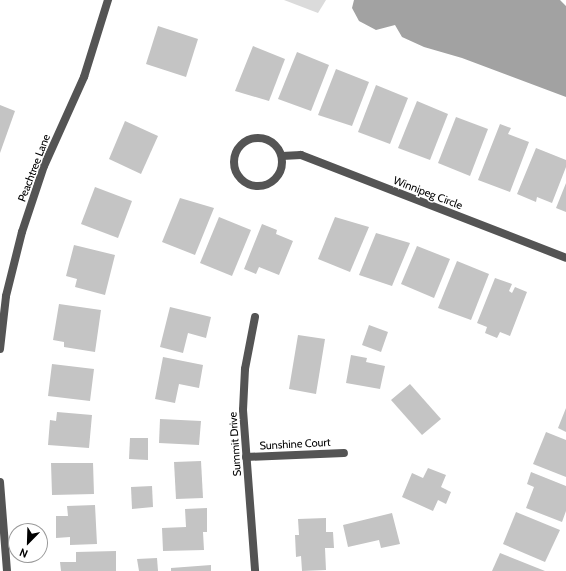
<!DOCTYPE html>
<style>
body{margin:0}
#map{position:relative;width:566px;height:571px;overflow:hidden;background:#fff;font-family:Cabin,sans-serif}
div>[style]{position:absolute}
.green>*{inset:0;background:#dbdbdb}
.water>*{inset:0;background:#a2a2a2}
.building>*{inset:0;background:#c4c4c4}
.street>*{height:8px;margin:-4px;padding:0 4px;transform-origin:4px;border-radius:4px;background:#545454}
.street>.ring{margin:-4px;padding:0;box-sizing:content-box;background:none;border:8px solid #545454;border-radius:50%}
span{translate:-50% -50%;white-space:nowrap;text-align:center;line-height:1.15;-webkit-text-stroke:3px #fff;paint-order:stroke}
.street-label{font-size:11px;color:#000}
.north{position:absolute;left:8px;top:523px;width:40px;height:40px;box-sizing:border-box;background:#fff;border:1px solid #999;border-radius:50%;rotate:203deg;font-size:11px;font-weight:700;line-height:16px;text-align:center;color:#000}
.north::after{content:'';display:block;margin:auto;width:14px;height:18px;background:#000;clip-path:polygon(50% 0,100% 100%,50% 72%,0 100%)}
</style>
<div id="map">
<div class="green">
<i style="clip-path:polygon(284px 0,326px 0,318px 13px)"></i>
</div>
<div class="water">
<i style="clip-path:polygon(354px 0,560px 0,566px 6px,566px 97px,462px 58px,424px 47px,402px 37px,395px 25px,376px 30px,359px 21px,352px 8px)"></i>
</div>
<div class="building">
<i style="clip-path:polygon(158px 26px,198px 39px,186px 77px,146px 64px)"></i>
<i style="clip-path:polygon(253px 46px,285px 59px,269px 101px,235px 91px)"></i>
<i style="clip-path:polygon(297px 52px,329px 65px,311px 111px,278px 99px)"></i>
<i style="clip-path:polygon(336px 69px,369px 82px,352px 126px,318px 115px)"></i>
<i style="clip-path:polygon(376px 85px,408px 98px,390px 144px,358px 132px)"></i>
<i style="clip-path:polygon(417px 101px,448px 114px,430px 160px,398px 148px)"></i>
<i style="clip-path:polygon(0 105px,15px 111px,0 153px)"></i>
<i style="clip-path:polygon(456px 117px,488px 129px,470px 176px,438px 163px)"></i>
<i style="clip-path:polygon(125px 121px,158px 136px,141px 174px,109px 159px)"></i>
<i style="clip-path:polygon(500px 124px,511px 128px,508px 134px,529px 142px,510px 192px,478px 180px)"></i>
<i style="clip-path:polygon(536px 148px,566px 160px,566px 167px,552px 203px,537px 197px,536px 202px,517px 194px)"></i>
<i style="clip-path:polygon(566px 183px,566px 212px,556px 208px)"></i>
<i style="clip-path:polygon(95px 187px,132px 201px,118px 238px,81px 224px)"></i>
<i style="clip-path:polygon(180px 198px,214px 208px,195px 255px,162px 242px)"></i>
<i style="clip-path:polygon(219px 217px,251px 230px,232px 276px,200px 263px)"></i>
<i style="clip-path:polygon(335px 217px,369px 227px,350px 272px,318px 259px)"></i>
<i style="clip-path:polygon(262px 224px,277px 230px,276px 234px,293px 241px,279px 275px,259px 267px,256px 274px,244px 269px)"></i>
<i style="clip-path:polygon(376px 233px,410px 243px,392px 286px,359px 275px)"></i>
<i style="clip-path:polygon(74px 245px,115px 255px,105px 295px,75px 287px,77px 279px,66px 276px)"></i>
<i style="clip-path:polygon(417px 246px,450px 259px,434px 298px,401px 284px)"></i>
<i style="clip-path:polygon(457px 261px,489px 274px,471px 320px,438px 308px)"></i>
<i style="clip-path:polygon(495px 278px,512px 284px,509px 291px,512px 293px,515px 287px,527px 292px,510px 336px,500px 332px,497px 338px,485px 333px,487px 327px,477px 323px)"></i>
<i style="clip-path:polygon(59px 304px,101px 310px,95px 352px,64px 347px,64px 342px,53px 340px)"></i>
<i style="clip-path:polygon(170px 307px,211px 317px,206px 338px,188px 333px,183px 353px,160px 347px)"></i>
<i style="clip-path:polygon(369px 325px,388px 332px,381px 352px,362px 345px)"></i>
<i style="clip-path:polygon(298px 335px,325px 339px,316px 394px,289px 389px)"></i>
<i style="clip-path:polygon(351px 355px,367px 358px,366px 362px,385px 366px,380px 389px,346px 383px)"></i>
<i style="clip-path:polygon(163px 357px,203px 365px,199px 388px,179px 384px,175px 403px,155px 399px)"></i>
<i style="clip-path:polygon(52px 364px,94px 369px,90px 401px,48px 396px)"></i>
<i style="clip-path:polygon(410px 384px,441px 419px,422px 435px,391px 400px)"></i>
<i style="clip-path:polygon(566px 408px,566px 432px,558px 428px)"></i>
<i style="clip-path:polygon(57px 412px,92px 415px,89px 448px,48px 445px,50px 420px,56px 421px)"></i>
<i style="clip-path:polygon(160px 419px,201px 421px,199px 445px,159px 443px)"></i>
<i style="clip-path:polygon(546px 432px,566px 440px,566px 477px,533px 464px)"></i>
<i style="clip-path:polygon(130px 438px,148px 438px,148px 460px,129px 459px)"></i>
<i style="clip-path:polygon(201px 461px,203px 498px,176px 499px,174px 462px)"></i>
<i style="clip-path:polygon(51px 463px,93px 463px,94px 494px,52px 495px)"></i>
<i style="clip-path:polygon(428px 468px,446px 475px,441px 487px,451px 492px,446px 504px,438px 500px,433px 511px,402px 497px,412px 473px,423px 478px)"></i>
<i style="clip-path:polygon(531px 472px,566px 486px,566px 511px,562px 522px,526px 508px,534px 487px,527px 484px)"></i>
<i style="clip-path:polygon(152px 486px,153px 507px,132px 509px,131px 487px)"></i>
<i style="clip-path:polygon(95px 505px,97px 544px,70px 545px,70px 537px,56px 538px,56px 516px,68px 516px,67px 506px)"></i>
<i style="clip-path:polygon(207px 508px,207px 532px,203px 532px,204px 550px,163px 551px,162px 528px,186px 527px,185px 509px)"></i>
<i style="clip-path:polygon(516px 512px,560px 530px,545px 562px,503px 544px)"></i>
<i style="clip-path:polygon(392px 513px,400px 544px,381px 548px,379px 540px,348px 547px,343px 525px)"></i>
<i style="clip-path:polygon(326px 518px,326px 532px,333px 532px,334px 548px,325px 548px,326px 570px,302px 571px,301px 556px,296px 557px,295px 535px,299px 535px,298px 519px)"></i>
<i style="clip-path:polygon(116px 551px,116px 571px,61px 571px,60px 562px,76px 562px,76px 552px)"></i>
<i style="clip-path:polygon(500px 553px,545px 571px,492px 571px)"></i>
<i style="clip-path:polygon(157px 558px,158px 571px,139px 571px,137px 559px)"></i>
<i style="clip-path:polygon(211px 565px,211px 571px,171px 571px,171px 568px)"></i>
</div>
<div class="street">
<i class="ring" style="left:234px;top:138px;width:40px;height:40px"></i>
<i style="left:282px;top:156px;width:19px;rotate:-3deg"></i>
<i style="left:301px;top:155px;width:284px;rotate:21.2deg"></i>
<i style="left:255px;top:317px;width:53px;rotate:100.9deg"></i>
<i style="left:245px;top:369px;width:41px;rotate:92.8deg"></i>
<i style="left:243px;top:410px;width:161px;rotate:85.7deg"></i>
<i style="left:0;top:349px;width:53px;rotate:-83.5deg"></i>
<i style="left:6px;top:296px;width:66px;rotate:-76deg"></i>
<i style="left:22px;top:232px;width:70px;rotate:-71.6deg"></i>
<i style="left:44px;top:166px;width:98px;rotate:-65.8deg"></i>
<i style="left:84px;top:77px;width:81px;rotate:-72.7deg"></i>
<i style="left:246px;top:457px;width:98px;rotate:-2.3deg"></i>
<i style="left:0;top:482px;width:89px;rotate:85.5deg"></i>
</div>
<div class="street-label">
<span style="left:34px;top:168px;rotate:-69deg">Peachtree Lane</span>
<span style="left:428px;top:193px;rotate:21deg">Winnipeg Circle</span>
<span style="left:235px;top:444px;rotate:-94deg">Summit Drive</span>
<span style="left:295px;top:444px;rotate:-3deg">Sunshine Court</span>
</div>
<div class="north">N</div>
</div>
